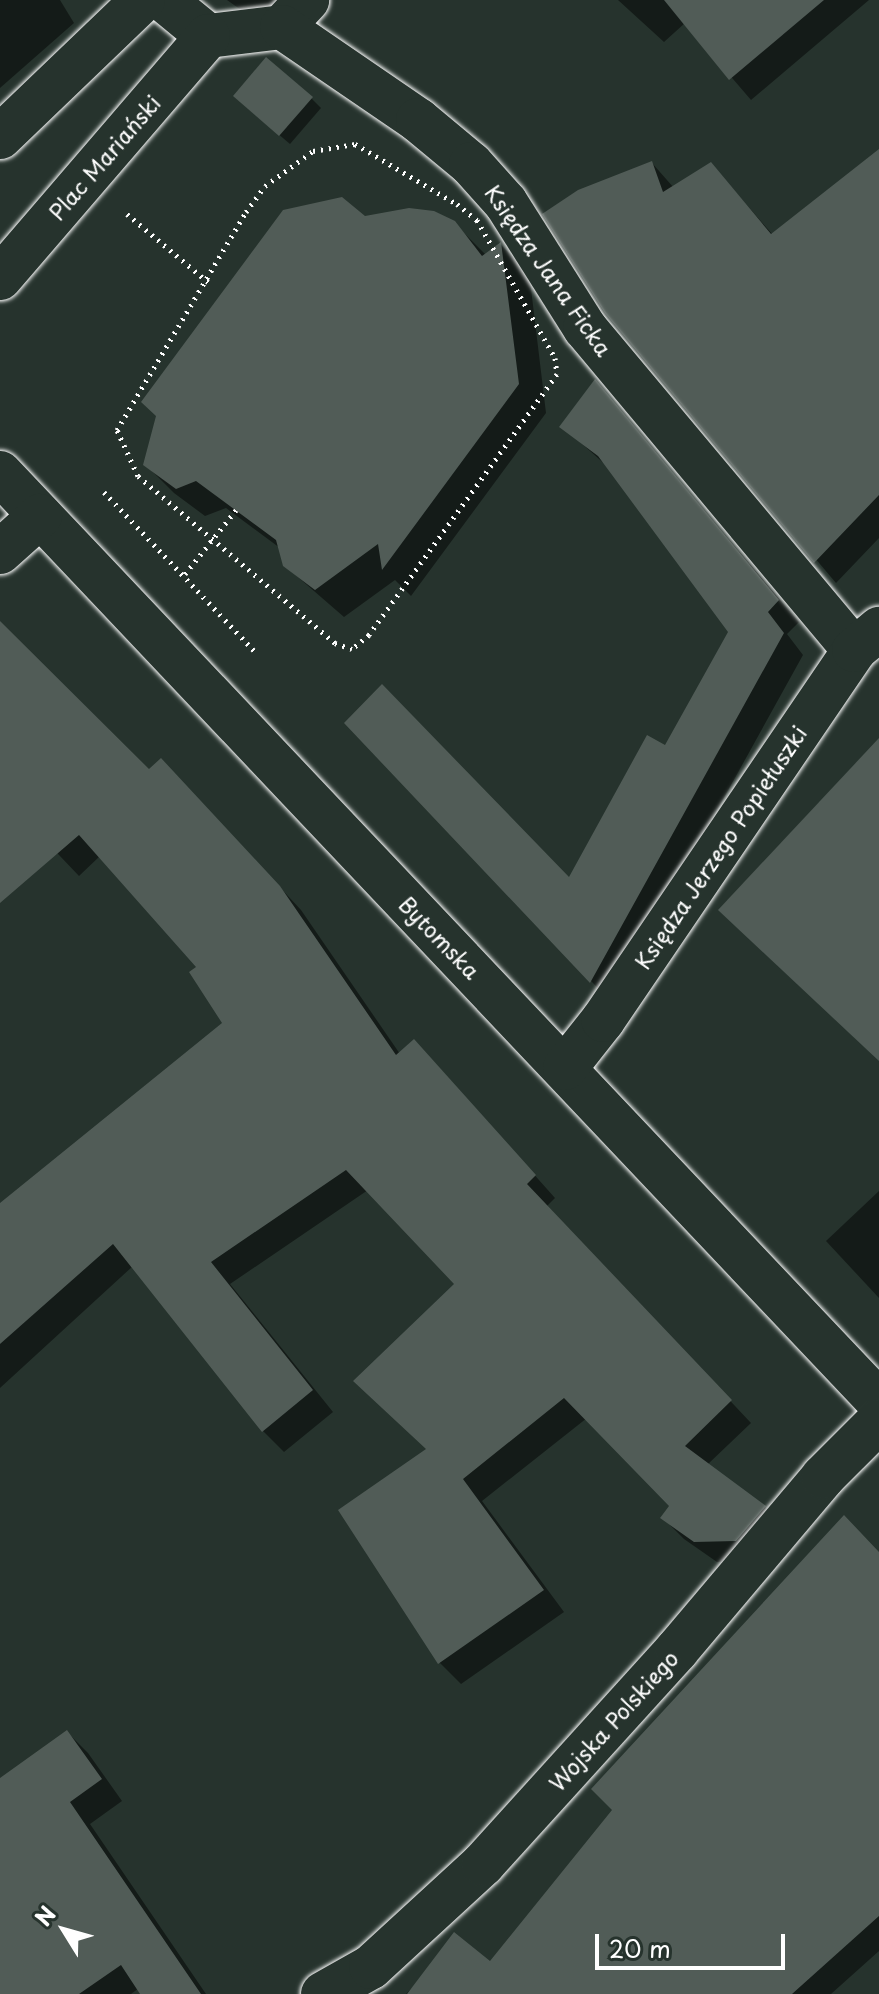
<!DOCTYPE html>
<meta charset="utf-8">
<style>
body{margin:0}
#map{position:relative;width:879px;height:1994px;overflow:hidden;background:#26332d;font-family:"Playpen Sans",sans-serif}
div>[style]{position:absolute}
.shadow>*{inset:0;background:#0007}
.building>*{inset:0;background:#515c57}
.path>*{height:5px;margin-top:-2.5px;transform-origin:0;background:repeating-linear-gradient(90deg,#fff 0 2px,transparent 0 8px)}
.roads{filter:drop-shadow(0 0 2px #fff) drop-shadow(0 0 2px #fff)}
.minor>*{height:44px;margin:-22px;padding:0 22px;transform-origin:22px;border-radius:22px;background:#26332d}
span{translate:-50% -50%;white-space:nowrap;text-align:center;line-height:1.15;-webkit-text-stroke:6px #26332d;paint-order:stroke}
.street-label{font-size:22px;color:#fff}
.north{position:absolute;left:24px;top:1890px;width:80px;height:80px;-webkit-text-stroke:6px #26332d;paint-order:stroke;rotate:307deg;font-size:22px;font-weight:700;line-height:32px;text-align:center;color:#fff}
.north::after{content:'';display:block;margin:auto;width:28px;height:36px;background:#fff;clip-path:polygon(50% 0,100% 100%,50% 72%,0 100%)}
.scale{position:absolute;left:595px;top:1934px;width:190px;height:36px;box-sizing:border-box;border:4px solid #fff;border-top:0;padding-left:10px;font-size:24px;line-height:28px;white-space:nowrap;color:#fff;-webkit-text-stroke:6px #26332d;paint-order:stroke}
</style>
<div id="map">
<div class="shadow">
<i style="clip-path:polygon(0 0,60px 0,74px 23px,0 88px)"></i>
<i style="clip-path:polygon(227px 0,286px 0,264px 26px)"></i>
<i style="clip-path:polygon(618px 0,869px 0,751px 100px,685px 23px,664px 42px)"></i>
<i style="clip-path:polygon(311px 98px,321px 108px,290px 144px,245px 106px)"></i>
<i style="clip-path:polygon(879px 151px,879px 538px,836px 583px,607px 312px,652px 163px,674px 188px,711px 164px,773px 235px)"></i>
<i style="clip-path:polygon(365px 218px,454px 223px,486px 255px,501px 245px,529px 272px,546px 413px,411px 596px,395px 580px,344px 617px,284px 565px,280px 548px,226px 508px,205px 516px,174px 493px,146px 465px)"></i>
<i style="clip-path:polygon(595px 382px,799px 622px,787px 634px,803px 655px,611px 1002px,347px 723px,569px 880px,666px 748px,730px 631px,608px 467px,562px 426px)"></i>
<i style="clip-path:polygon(0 623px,149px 772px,182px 782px,301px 910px,400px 1054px,435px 1063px,555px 1198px,547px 1206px,751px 1423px,707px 1465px,765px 1507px,786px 1528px,758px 1561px,717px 1562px,684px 1539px,663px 1518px,672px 1506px,587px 1418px,482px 1501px,564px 1612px,461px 1684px,440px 1663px,428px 1450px,456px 1284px,368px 1190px,230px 1284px,333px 1412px,284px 1452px,263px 1431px,133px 1266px,0 1388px,0 1207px,224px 1024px,199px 967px,100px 856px,79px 876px,0 793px)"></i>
<i style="clip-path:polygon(879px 1191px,879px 1298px,826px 1241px)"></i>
<i style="clip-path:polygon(879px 1554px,879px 1951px,831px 1994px,406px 1994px,421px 1979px,491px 1963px)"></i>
<i style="clip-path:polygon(67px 1732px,88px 1753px,122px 1801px,90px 1824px,206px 1994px,143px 1994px,139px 1988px,131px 1994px,0 1994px,0 1780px)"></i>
</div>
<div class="building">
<i style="clip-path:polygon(664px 0,824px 0,729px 80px)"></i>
<i style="clip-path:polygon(266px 57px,313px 97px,279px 136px,233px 96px)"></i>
<i style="clip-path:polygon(879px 149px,879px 495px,814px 563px,605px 313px,542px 214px,578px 190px,652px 161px,663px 192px,711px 162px,771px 234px)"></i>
<i style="clip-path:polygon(342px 197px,365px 216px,409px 208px,434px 211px,455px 221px,482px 256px,501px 242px,519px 384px,382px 570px,378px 544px,315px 590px,283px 566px,276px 540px,196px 481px,176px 489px,143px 465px,156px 416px,141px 402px,283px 210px)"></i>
<i style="clip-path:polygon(595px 379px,779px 600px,768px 612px,784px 633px,590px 983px,344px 723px,382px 684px,569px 877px,647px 735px,665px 745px,728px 632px,598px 456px,559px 427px)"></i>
<i style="clip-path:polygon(0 621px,149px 769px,161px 758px,280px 886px,396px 1055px,414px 1039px,536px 1175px,527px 1184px,732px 1400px,685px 1446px,766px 1506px,736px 1541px,694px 1542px,660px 1518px,669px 1506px,564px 1398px,463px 1479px,544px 1590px,438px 1664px,338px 1510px,426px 1449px,353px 1381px,454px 1284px,346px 1170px,211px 1262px,313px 1390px,262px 1432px,113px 1244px,0 1344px,0 1203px,222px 1023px,189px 972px,196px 967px,79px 835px,0 903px)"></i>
<i style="clip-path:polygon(879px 738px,879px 1061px,718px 910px)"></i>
<i style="clip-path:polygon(844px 1515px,879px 1552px,879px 1916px,792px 1994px,407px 1994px,454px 1932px,490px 1961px,612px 1810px,591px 1789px)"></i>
<i style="clip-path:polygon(67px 1730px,102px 1779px,70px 1802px,201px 1994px,140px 1994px,121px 1965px,79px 1994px,0 1994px,0 1778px)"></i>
</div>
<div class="path">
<i style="left:355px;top:144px;width:118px;rotate:30.5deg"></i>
<i style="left:457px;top:204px;width:26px;rotate:39deg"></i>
<i style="left:477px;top:220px;width:159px;rotate:60.5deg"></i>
<i style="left:555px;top:358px;width:16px;rotate:83deg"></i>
<i style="left:557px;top:374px;width:322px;rotate:125.8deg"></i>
<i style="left:369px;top:635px;width:22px;rotate:141deg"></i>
<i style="left:352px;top:649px;width:18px;rotate:-161deg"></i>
<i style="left:335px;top:643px;width:258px;rotate:-139.7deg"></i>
<i style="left:138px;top:476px;width:51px;rotate:-114.5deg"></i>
<i style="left:117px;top:430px;width:253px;rotate:-59.4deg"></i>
<i style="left:246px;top:212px;width:32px;rotate:-54deg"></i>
<i style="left:265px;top:186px;width:59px;rotate:-36.1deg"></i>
<i style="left:313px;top:151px;width:43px;rotate:-9.5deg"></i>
<i style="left:127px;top:214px;width:106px;rotate:40deg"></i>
<i style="left:104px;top:492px;width:223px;rotate:46.6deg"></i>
<i style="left:185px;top:574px;width:82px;rotate:-51.4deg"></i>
</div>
<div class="roads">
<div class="minor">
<i style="left:164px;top:0;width:57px;rotate:39.3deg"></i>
<i style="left:282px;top:27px;width:37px;rotate:-47deg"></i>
<i style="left:208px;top:36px;width:75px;rotate:-6.9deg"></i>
<i style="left:282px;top:27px;width:165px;rotate:34.4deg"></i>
<i style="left:418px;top:120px;width:69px;rotate:39.7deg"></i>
<i style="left:471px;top:164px;width:52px;rotate:48.1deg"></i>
<i style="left:506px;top:203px;width:148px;rotate:57.7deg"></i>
<i style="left:585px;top:328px;width:420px;rotate:50.1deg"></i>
<i style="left:0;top:137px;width:198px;rotate:-43.8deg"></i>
<i style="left:0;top:278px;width:319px;rotate:-49.3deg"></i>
<i style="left:0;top:473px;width:1279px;rotate:46.58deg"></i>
<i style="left:0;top:552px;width:54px;rotate:-42deg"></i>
<i style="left:565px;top:1068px;width:61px;rotate:-51.6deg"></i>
<i style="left:603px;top:1020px;width:447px;rotate:-55.8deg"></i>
<i style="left:854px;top:650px;width:33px;rotate:-40deg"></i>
<i style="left:323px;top:1994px;width:55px;rotate:-29.4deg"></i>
<i style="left:371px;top:1967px;width:152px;rotate:-42.6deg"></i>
<i style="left:483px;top:1864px;width:289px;rotate:-47.8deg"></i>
<i style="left:677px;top:1650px;width:226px;rotate:-49.8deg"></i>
<i style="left:823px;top:1477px;width:79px;rotate:-45deg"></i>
</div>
</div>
<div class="street-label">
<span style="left:104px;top:157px;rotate:-49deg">Plac Mariański</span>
<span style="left:549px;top:270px;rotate:55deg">Księdza Jana Ficka</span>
<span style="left:720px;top:847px;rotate:-56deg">Księdza Jerzego Popiełuszki</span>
<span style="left:440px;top:937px;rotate:46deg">Bytomska</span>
<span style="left:613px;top:1720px;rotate:-48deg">Wojska Polskiego</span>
</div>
<div class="north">N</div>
<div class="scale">20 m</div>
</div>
